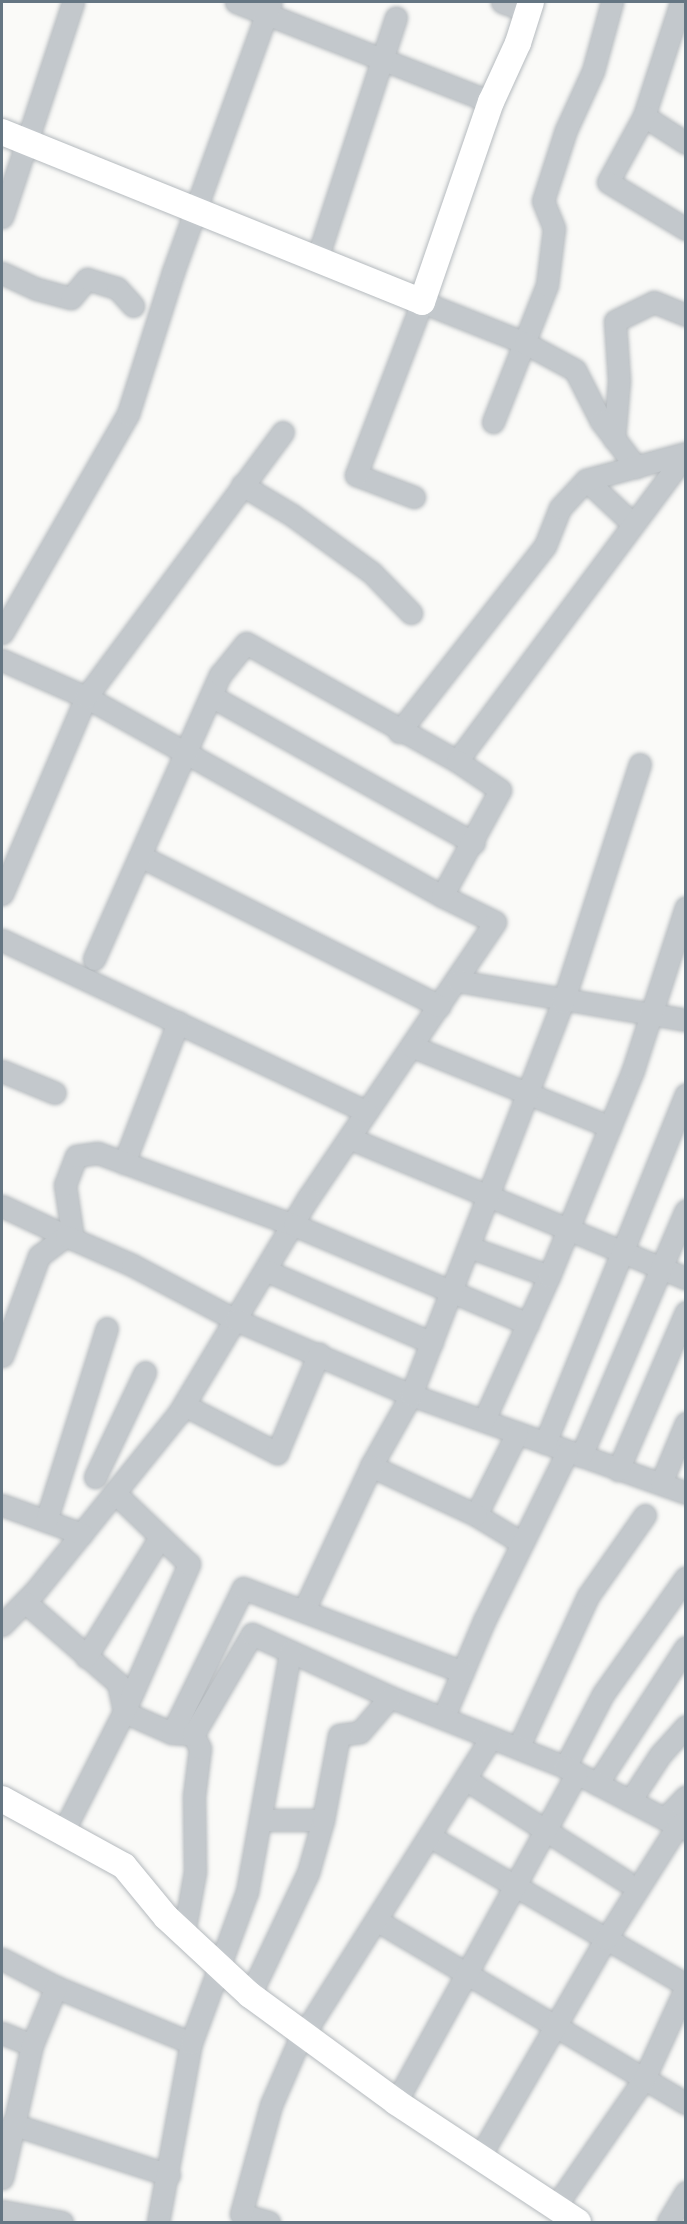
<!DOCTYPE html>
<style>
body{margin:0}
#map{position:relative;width:687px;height:2224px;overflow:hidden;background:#fafaf8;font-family:Lato,sans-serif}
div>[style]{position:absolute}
.roads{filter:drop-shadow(0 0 2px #b5babe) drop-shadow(0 0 2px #b5babe)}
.minor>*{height:21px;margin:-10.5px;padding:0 10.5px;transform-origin:10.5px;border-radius:10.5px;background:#c3c8cc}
.major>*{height:26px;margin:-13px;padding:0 13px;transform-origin:13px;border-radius:13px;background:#fff}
span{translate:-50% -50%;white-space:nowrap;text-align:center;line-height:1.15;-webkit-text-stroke:6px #fff;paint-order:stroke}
.frame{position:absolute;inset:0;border:3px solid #657683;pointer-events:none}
</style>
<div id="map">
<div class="roads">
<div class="minor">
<i style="left:236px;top:2px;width:274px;rotate:21.4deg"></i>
<i style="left:502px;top:2px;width:28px;rotate:19deg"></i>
<i style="left:644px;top:116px;width:120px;rotate:-72deg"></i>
<i style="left:686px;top:143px;width:50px;rotate:-147.3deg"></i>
<i style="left:644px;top:116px;width:75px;rotate:118.6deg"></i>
<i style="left:608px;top:182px;width:91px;rotate:31.1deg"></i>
<i style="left:2px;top:217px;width:226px;rotate:-71.7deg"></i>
<i style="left:317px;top:259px;width:254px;rotate:-71.9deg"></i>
<i style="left:2px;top:273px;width:38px;rotate:25deg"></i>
<i style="left:37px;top:289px;width:35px;rotate:15deg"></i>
<i style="left:71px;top:298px;width:25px;rotate:-50deg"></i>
<i style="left:87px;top:279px;width:31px;rotate:17deg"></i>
<i style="left:117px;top:288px;width:24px;rotate:48deg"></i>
<i style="left:493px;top:422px;width:147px;rotate:-68.5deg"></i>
<i style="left:547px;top:285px;width:57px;rotate:-83deg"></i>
<i style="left:554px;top:228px;width:29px;rotate:-112deg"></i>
<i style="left:543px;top:201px;width:75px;rotate:-72.1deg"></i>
<i style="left:566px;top:130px;width:65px;rotate:-65.4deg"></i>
<i style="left:593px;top:71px;width:72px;rotate:-74.6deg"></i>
<i style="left:614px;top:439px;width:58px;rotate:-85.1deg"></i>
<i style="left:619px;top:381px;width:60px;rotate:-93.8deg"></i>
<i style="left:615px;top:321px;width:43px;rotate:-26deg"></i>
<i style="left:654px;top:302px;width:35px;rotate:22deg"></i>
<i style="left:586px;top:480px;width:64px;rotate:43.1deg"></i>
<i style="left:242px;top:485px;width:58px;rotate:31deg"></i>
<i style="left:292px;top:515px;width:99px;rotate:35.9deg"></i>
<i style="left:372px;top:573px;width:56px;rotate:45.7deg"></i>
<i style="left:414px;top:497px;width:62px;rotate:-159.2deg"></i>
<i style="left:356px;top:475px;width:185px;rotate:-69.1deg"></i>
<i style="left:422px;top:302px;width:111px;rotate:21.7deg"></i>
<i style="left:525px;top:343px;width:57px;rotate:28.4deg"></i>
<i style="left:575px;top:370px;width:57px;rotate:63deg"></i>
<i style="left:601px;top:421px;width:58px;rotate:52.7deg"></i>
<i style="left:2px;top:633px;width:253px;rotate:-60.1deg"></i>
<i style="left:128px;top:414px;width:149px;rotate:-72.4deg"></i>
<i style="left:173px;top:272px;width:287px;rotate:-70.1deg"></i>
<i style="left:2px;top:660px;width:92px;rotate:23.8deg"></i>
<i style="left:86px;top:697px;width:408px;rotate:29.2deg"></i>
<i style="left:442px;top:896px;width:59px;rotate:26.1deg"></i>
<i style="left:495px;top:922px;width:333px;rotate:124.1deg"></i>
<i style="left:308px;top:1198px;width:252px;rotate:121deg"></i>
<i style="left:178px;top:1414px;width:226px;rotate:128.9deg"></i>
<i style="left:36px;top:1590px;width:49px;rotate:134.2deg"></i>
<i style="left:211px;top:696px;width:301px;rotate:29.2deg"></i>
<i style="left:399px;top:732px;width:236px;rotate:-51.9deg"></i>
<i style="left:545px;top:546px;width:41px;rotate:-68.5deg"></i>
<i style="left:560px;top:508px;width:38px;rotate:-47deg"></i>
<i style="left:586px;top:480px;width:104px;rotate:-15.1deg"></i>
<i style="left:457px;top:761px;width:383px;rotate:-53.3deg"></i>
<i style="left:140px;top:856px;width:335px;rotate:26.6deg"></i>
<i style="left:2px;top:894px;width:214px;rotate:-66.9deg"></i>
<i style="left:86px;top:697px;width:330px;rotate:-53.4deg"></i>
<i style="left:2px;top:940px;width:402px;rotate:25.2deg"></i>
<i style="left:94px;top:959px;width:311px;rotate:-66.1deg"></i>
<i style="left:220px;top:675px;width:41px;rotate:-50.9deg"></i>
<i style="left:246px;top:643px;width:242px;rotate:29.2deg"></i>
<i style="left:457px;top:761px;width:52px;rotate:34deg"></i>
<i style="left:500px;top:790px;width:121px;rotate:118.7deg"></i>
<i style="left:458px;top:981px;width:231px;rotate:9.7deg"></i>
<i style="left:411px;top:1046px;width:215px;rotate:22.1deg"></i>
<i style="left:2px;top:1071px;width:57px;rotate:22.5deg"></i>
<i style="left:349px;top:1138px;width:365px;rotate:22.6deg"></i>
<i style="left:124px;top:1163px;width:151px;rotate:-69deg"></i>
<i style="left:2px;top:1206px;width:71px;rotate:25.1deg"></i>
<i style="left:73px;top:1239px;width:55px;rotate:-98.4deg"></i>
<i style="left:65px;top:1185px;width:31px;rotate:-69deg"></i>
<i style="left:76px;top:1156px;width:22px;rotate:-8deg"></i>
<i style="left:98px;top:1153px;width:209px;rotate:20.2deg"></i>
<i style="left:294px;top:1225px;width:254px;rotate:22.9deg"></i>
<i style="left:469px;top:1247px;width:85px;rotate:19.9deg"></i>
<i style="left:265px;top:1270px;width:182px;rotate:23.6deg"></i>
<i style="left:2px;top:1356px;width:107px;rotate:-69.7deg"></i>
<i style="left:39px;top:1256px;width:34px;rotate:-37deg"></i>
<i style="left:66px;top:1236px;width:72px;rotate:23.7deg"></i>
<i style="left:132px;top:1265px;width:118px;rotate:27.9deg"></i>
<i style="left:236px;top:1320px;width:190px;rotate:23.2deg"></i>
<i style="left:411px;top:1395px;width:292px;rotate:19.6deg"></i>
<i style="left:184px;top:1405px;width:105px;rotate:27.3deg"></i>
<i style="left:277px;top:1453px;width:108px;rotate:-67.2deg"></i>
<i style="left:484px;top:1420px;width:158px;rotate:-65.7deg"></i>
<i style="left:549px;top:1276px;width:222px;rotate:-67.8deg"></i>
<i style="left:633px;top:1070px;width:171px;rotate:-72deg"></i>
<i style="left:545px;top:1443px;width:376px;rotate:-68deg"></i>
<i style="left:581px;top:1456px;width:267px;rotate:-66.9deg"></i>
<i style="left:618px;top:1470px;width:172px;rotate:-66.7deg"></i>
<i style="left:95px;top:1477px;width:116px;rotate:-64.5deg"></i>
<i style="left:661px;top:1483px;width:65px;rotate:-67.4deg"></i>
<i style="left:2px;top:1505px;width:85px;rotate:19.9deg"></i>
<i style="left:476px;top:1515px;width:92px;rotate:-63.4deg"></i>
<i style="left:46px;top:1521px;width:202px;rotate:-72.5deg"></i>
<i style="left:522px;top:1543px;width:54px;rotate:-148.7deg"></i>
<i style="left:476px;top:1515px;width:116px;rotate:-155deg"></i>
<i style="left:371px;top:1466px;width:81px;rotate:-60.6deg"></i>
<i style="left:411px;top:1395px;width:421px;rotate:-68.9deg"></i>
<i style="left:563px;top:1002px;width:250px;rotate:-72.1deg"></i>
<i style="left:25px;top:1602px;width:123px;rotate:41.1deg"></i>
<i style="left:118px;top:1683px;width:30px;rotate:78deg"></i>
<i style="left:124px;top:1712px;width:52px;rotate:23.6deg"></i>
<i style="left:172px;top:1733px;width:15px;rotate:4deg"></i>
<i style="left:304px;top:1610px;width:159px;rotate:-65deg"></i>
<i style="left:86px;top:1657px;width:141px;rotate:-58.3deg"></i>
<i style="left:444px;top:1716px;width:103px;rotate:-67.2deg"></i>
<i style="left:484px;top:1621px;width:188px;rotate:-63.8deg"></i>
<i style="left:172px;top:1733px;width:161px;rotate:-63.9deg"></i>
<i style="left:243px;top:1588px;width:235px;rotate:20.9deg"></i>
<i style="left:518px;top:1748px;width:167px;rotate:-65.3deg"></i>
<i style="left:588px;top:1596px;width:99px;rotate:-54.9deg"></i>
<i style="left:565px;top:1767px;width:82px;rotate:-62.5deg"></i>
<i style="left:603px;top:1694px;width:143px;rotate:-54.6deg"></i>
<i style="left:465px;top:1779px;width:190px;rotate:32.5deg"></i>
<i style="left:597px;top:1784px;width:163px;rotate:-57deg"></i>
<i style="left:630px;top:1801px;width:55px;rotate:-56.9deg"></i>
<i style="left:660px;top:1755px;width:39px;rotate:-48deg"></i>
<i style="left:665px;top:1818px;width:30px;rotate:-46deg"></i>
<i style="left:260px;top:1820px;width:63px"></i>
<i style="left:63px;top:1832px;width:135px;rotate:-63.1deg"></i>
<i style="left:124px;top:1712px;width:162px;rotate:-66.3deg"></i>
<i style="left:189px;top:1564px;width:103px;rotate:-136.2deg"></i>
<i style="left:429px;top:1836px;width:297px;rotate:30.1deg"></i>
<i style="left:376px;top:1920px;width:360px;rotate:30.6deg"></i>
<i style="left:184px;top:1933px;width:62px;rotate:-79.8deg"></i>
<i style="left:195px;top:1872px;width:76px;rotate:-90.8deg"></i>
<i style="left:194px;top:1796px;width:48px;rotate:-82.9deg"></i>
<i style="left:200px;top:1748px;width:15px;rotate:-118deg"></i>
<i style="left:193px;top:1735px;width:117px;rotate:-59.7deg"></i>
<i style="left:252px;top:1634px;width:159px;rotate:24.5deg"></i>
<i style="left:397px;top:1700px;width:181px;rotate:21.7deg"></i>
<i style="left:565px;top:1767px;width:136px;rotate:27.5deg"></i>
<i style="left:2px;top:1959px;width:61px;rotate:27.4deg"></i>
<i style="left:56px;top:1987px;width:146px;rotate:22.5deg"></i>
<i style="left:250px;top:1995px;width:135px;rotate:-64.6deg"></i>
<i style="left:308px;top:1873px;width:55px;rotate:-74.2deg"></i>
<i style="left:323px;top:1820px;width:86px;rotate:-79.3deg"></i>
<i style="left:339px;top:1735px;width:21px;rotate:-8deg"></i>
<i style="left:360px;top:1732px;width:46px;rotate:-49.4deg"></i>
<i style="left:2px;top:2033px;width:32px;rotate:22deg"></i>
<i style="left:396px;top:2102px;width:374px;rotate:-61.2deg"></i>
<i style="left:12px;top:2124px;width:165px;rotate:18deg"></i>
<i style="left:480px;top:2156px;width:251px;rotate:-59.9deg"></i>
<i style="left:606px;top:1939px;width:135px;rotate:-57.7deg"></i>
<i style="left:678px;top:1825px;width:9px;rotate:-21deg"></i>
<i style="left:2px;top:2178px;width:136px;rotate:-77.3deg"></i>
<i style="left:32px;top:2045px;width:63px;rotate:-67.5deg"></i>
<i style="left:555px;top:2207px;width:156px;rotate:-55.2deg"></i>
<i style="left:644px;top:2079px;width:101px;rotate:-65.5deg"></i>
<i style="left:2px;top:2211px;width:61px;rotate:10.4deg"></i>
<i style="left:158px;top:2222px;width:182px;rotate:-79.6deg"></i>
<i style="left:191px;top:2043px;width:161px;rotate:-69.7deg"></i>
<i style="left:247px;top:1892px;width:244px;rotate:-79.8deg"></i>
<i style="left:269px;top:2222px;width:29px;rotate:-164deg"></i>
<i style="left:241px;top:2214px;width:113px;rotate:-74.6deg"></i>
<i style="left:271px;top:2105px;width:68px;rotate:-66.5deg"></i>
<i style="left:298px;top:2043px;width:361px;rotate:-57.7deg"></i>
<i style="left:668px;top:2222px;width:35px;rotate:-59deg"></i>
</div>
<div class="major">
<i style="left:2px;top:132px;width:453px;rotate:22deg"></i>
<i style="left:422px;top:302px;width:212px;rotate:-71deg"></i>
<i style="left:491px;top:102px;width:65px;rotate:-65.4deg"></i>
<i style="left:518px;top:43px;width:43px;rotate:-72.4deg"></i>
<i style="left:2px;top:1799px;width:139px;rotate:28.8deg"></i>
<i style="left:124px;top:1866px;width:66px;rotate:50.5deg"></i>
<i style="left:166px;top:1917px;width:115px;rotate:42.9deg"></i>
<i style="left:250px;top:1995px;width:181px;rotate:36.2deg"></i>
<i style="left:396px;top:2102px;width:218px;rotate:33.4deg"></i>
</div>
</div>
<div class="frame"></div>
</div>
